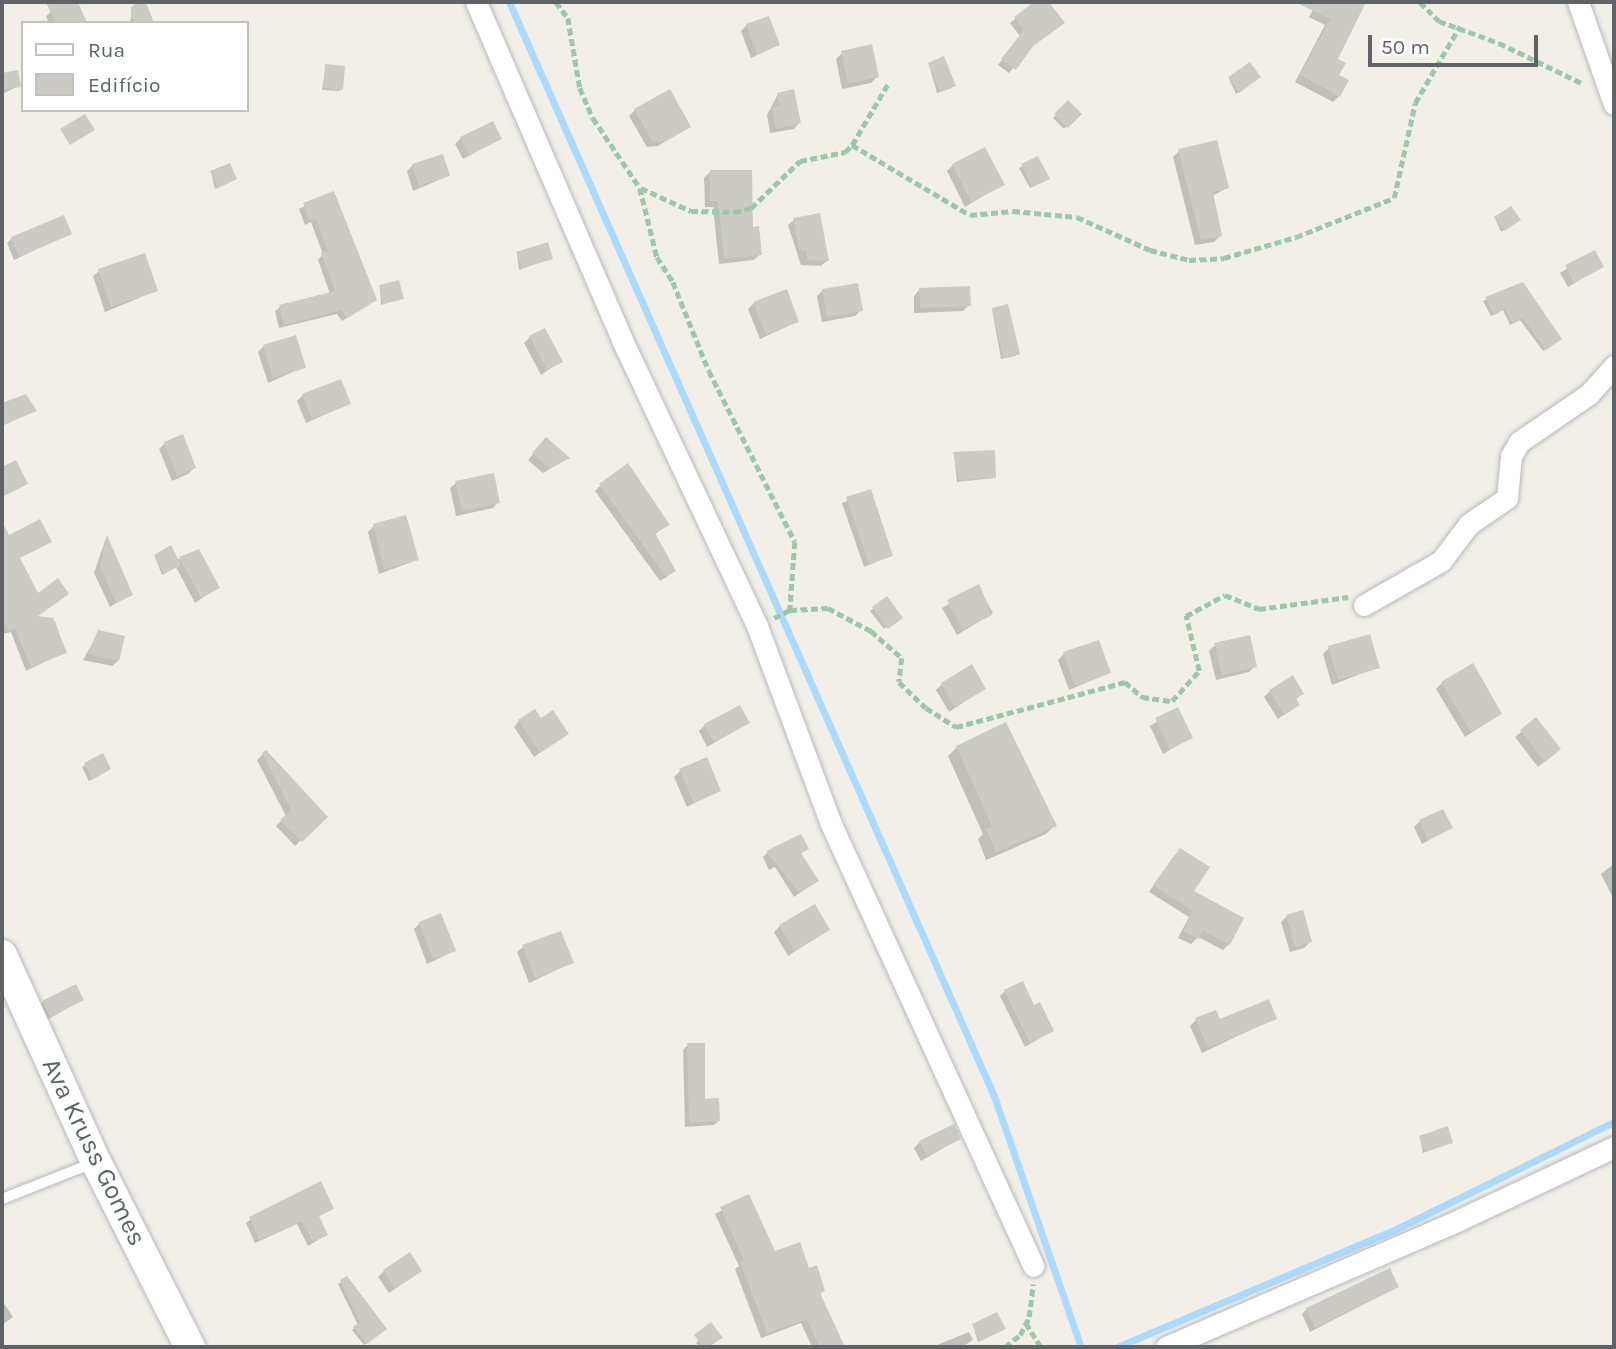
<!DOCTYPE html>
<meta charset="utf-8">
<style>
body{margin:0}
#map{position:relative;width:1616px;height:1349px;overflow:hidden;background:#f1efe8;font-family:Karla,sans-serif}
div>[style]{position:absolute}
.shadow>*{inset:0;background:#0003}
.stream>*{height:7px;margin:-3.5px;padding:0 3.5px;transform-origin:3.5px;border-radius:3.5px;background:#aadaff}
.building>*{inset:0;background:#cccac5}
.path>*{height:4.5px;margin-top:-2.25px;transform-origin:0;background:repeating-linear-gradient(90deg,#9cc7a9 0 7px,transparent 0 10.5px)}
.roads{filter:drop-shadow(0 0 2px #b5b8bc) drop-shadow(0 0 2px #b5b8bc)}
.lane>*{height:10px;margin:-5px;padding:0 5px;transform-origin:5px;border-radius:5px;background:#fff}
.street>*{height:21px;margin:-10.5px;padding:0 10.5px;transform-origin:10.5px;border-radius:10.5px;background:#fff}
.secondary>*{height:30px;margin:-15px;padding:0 15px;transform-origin:15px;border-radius:15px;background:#fff}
span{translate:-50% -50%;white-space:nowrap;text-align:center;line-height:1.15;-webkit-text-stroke:7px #fff;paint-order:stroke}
.street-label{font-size:26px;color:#5f6368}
.frame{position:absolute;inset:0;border:4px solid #5f6368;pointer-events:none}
.legend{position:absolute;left:21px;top:21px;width:228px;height:91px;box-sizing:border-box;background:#fff;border:2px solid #bfc1c3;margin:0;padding:9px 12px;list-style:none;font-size:21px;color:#5f6368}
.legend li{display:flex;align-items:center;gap:14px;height:35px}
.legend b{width:35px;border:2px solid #bfc1c3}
.scale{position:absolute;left:1368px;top:35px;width:170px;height:32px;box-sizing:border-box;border:4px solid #5f6368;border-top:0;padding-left:9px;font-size:21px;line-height:24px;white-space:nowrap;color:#5f6368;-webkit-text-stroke:5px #fff;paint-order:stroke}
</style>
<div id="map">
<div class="shadow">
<i style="clip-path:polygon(76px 2px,85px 23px,49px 23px,46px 16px,51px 12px)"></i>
<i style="clip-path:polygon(1037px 2px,1047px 2px,1063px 23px,1029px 49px,1009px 73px,998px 65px,1020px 36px,1010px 23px)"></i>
<i style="clip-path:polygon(1317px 2px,1364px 2px,1335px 60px,1339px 96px,1333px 102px,1295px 82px,1325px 25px,1309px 17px)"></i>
<i style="clip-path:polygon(133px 8px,152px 23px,130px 21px)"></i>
<i style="clip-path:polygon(747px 25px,778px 45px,751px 58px,741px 31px)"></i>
<i style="clip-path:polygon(842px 53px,877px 77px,871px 83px,842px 89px,836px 59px)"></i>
<i style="clip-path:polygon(929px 65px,952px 88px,937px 93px)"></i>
<i style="clip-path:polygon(326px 66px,341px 89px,339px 91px,322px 90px)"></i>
<i style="clip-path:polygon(17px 72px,19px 86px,2px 94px,2px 74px)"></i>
<i style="clip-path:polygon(1229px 79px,1256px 80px,1236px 94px)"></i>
<i style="clip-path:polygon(778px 94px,799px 123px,794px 129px,770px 133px,767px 115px)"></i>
<i style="clip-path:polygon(1068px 103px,1079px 114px,1064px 129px,1053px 118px)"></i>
<i style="clip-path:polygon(635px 110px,689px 127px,658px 146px,647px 147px,629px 116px)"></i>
<i style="clip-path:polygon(461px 138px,500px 139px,463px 159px,455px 144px)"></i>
<i style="clip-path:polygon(1179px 151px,1227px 188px,1212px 196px,1220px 236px,1214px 242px,1195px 245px,1173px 157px)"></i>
<i style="clip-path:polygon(1038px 158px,1045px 181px,1030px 188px,1019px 168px)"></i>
<i style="clip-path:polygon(413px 165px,448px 176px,413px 191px,407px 171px)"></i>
<i style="clip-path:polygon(953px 165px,1003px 184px,965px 207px,947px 171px)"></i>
<i style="clip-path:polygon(211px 172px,235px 179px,215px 189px)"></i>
<i style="clip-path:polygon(710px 172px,751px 229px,760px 254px,754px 260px,719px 264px,713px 207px,705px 207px,704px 178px)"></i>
<i style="clip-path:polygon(333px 193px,370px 304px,342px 321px,337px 314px,279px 328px,275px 311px,280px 307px,330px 294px,318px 260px,323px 254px,311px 222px,305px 225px,299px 209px)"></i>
<i style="clip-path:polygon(1495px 218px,1516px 222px,1501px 232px)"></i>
<i style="clip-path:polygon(794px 220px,827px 261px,821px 266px,801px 265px,788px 225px)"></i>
<i style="clip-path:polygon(70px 233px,14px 260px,7px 243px,12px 238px)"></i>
<i style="clip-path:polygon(1594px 252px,1601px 267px,1568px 287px,1560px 273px)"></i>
<i style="clip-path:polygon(517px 253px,551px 258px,519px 270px)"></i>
<i style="clip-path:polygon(99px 271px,156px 291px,105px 312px,93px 276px)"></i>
<i style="clip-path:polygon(1523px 284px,1557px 341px,1543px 351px,1520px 320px,1510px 325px,1503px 310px,1491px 316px,1483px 301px)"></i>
<i style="clip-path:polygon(380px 286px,402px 298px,381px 305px)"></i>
<i style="clip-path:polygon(823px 290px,861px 310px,855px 316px,822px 322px,817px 296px)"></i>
<i style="clip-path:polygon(919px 290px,969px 305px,963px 311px,914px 313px,914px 296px)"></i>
<i style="clip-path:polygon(754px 303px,797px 322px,760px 339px,748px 309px)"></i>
<i style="clip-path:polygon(992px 309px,1018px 354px,1015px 356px,1001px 359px)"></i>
<i style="clip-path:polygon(530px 337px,561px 361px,541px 375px,524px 343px)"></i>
<i style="clip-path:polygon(264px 346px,304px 367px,268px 383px,258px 352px)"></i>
<i style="clip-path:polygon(303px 395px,349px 404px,306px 423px,297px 401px)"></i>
<i style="clip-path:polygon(25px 396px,34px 411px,2px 426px,2px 405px)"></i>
<i style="clip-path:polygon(546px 440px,568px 458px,543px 473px,528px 460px)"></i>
<i style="clip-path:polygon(165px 443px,194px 468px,188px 474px,172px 481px,159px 449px)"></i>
<i style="clip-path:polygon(954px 453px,994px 478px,957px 482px)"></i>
<i style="clip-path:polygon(456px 483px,498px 502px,493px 508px,456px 516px,450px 488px)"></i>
<i style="clip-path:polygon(600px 486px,667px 525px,654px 535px,673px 571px,668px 576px,660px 581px,595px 491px)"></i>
<i style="clip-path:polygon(870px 492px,891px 556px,864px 567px,842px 503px)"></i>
<i style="clip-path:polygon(374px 526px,417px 560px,379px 574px,368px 532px)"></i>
<i style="clip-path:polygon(106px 538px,131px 594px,110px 607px,94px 573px)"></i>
<i style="clip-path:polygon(15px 545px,36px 617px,55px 621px,65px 652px,26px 671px,11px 632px,2px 634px,2px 551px)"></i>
<i style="clip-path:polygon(155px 557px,180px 559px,217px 588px,195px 603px,176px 567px,162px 575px)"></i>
<i style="clip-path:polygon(978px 586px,993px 613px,957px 635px,942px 608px)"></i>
<i style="clip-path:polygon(887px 598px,901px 617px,884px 629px,870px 611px)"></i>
<i style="clip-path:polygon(99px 632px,118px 661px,112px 666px,83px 660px)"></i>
<i style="clip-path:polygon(1215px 645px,1255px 666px,1249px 672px,1216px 680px,1209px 651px)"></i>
<i style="clip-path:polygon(1329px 648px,1378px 667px,1332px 685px,1323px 654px)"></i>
<i style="clip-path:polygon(1064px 654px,1109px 673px,1069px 690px,1058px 660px)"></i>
<i style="clip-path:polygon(1442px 683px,1500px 714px,1465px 737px,1436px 689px)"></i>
<i style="clip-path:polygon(942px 684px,984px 689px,949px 712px,936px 690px)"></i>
<i style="clip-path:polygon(1270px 691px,1302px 694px,1295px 700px,1298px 705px,1278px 719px,1264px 697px)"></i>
<i style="clip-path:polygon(1177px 710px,1190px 738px,1163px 754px,1150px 726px)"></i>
<i style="clip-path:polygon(1536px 720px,1553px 755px,1538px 767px,1515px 737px)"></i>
<i style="clip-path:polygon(519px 721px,541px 721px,566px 734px,534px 757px,514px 727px)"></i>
<i style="clip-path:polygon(748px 723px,707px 747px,699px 731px,705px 725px)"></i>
<i style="clip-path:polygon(957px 747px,1055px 825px,1046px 834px,986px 860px,978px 839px,983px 834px,948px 756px)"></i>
<i style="clip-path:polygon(263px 754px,326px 817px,295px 846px,276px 826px,286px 816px,257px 760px)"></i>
<i style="clip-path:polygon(102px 756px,109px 769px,89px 781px,82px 767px)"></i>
<i style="clip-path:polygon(680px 771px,719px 790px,687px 807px,674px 777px)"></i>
<i style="clip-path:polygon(1420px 821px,1451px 828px,1422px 844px,1414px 827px)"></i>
<i style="clip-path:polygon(807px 849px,800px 854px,817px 881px,794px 897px,775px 867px,769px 870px,763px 857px,767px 853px)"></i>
<i style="clip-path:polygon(1174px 856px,1191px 892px,1229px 944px,1223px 950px,1198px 937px,1191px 944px,1178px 938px,1189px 917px,1149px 892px)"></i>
<i style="clip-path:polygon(1614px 864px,1614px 900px,1601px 874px)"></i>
<i style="clip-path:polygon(1287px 916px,1310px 942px,1304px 948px,1290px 952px,1281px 922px)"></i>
<i style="clip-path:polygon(420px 923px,454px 951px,427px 964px,414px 929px)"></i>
<i style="clip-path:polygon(780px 926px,828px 930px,788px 956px,774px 932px)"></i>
<i style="clip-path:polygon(523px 947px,571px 963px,529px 983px,517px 952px)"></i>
<i style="clip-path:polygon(1005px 991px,1052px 1031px,1025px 1047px,1000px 996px)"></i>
<i style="clip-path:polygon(82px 1000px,43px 1022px,37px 1008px,43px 1002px)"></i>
<i style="clip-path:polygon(1275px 1018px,1202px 1053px,1190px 1026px,1196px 1020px)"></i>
<i style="clip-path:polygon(688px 1045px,704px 1101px,718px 1121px,714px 1125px,685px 1127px,683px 1050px)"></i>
<i style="clip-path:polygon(1420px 1137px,1451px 1142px,1423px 1153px)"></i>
<i style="clip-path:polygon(959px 1139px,921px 1161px,914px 1148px,920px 1142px)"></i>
<i style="clip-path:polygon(748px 1196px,774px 1253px,808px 1270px,823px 1291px,819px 1295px,843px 1347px,812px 1347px,801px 1323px,761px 1338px,735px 1269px,739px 1266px,715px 1214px)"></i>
<i style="clip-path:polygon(332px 1208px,318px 1217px,326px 1235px,308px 1246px,297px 1224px,255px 1243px,246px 1223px,251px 1219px)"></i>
<i style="clip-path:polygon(384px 1271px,420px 1271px,389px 1293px,378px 1277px)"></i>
<i style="clip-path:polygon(346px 1278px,383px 1331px,364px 1345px,352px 1330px,358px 1325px,338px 1284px)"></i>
<i style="clip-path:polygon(1397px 1287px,1310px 1332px,1302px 1314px,1307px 1309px)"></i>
<i style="clip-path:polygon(3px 1302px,13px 1317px,2px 1325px,2px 1303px)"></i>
<i style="clip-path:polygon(711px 1325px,721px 1338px,709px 1347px,699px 1347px,696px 1343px)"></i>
<i style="clip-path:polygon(973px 1325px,1001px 1331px,978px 1342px)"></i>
<i style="clip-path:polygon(969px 1332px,973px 1340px,962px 1347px,932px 1347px)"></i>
</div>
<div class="stream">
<i style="left:509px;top:2px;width:1197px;rotate:66.09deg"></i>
<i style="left:994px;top:1096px;width:266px;rotate:70.9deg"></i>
<i style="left:1117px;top:1347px;width:298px;rotate:-22.9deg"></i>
<i style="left:1392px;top:1231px;width:247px;rotate:-26.2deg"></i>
</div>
<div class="building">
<i style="clip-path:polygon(46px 2px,78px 2px,87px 23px,55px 23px)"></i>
<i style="clip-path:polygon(138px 2px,147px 5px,154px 23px,138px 23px,131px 17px,131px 7px)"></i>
<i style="clip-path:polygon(1034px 2px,1049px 2px,1065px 23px,1033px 46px,1016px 70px,1001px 59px,1024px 30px,1014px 17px)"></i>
<i style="clip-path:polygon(1295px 2px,1366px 2px,1338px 59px,1346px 63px,1339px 75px,1349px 80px,1340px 97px,1300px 75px,1330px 19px)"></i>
<i style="clip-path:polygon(769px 16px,780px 45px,757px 54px,746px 24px)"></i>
<i style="clip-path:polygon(872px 44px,879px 77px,848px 84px,841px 51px)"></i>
<i style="clip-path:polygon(944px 56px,956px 86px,940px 92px,928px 63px)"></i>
<i style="clip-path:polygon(1250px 62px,1261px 77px,1239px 93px,1228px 77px)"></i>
<i style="clip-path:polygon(325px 64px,345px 66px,343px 90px,324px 88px)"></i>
<i style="clip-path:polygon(18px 70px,21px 87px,2px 90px,2px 73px)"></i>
<i style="clip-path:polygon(670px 89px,691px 127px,666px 141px,653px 142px,634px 109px)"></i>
<i style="clip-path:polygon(794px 89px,801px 123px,776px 129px,772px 107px,780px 106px,777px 93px)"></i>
<i style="clip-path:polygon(1068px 100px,1082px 114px,1068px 128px,1054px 114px)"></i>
<i style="clip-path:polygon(85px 114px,95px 130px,70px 145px,60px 129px)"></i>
<i style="clip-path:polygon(493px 121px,502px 139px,469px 155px,460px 137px)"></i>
<i style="clip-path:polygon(1217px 140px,1229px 188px,1213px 192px,1222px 236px,1201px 240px,1178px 149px)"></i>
<i style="clip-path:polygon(985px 147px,1005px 185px,971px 202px,952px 164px)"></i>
<i style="clip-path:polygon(443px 154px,450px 176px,419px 186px,412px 164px)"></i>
<i style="clip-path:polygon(1038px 156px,1050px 179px,1032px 187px,1021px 164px)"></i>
<i style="clip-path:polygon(230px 163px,237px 179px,218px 188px,210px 171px)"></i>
<i style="clip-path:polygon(710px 170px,752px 170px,753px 227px,759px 226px,762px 255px,724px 259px,718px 201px,710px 201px)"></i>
<i style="clip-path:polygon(334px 191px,377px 300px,347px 318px,342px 310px,284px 325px,279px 305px,335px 291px,321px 253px,328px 251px,316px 219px,309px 221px,303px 203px)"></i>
<i style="clip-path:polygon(1511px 206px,1521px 220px,1504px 231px,1494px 217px)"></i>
<i style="clip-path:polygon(820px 213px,829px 261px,807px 260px,807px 251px,799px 249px,793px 218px)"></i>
<i style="clip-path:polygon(64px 215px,72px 234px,19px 257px,11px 237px)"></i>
<i style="clip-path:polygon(548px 242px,553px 259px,522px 268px,516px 252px)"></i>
<i style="clip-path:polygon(1595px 250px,1604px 267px,1574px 283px,1565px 265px)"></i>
<i style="clip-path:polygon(145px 253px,158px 291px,111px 307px,98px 269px)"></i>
<i style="clip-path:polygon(399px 280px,404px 299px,383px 304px,379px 285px)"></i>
<i style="clip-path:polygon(1523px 282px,1562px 339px,1546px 350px,1523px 318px,1513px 324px,1505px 309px,1494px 315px,1485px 297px)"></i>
<i style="clip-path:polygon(858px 283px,863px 311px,827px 317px,822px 289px)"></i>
<i style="clip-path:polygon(970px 286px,971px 306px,920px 308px,919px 288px)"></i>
<i style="clip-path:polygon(787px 289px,799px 322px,766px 334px,753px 302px)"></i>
<i style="clip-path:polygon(1008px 304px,1020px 354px,1003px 358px,992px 308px)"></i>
<i style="clip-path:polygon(545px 328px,563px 362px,547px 370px,529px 336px)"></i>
<i style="clip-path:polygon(296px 335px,306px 368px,273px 378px,263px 345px)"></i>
<i style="clip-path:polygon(341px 379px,351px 404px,312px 419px,302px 394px)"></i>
<i style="clip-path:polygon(26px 394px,37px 411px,2px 425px,2px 403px)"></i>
<i style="clip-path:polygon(183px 434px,196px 468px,177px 476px,164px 442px)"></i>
<i style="clip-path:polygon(546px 437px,570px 458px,550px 468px,532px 453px)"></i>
<i style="clip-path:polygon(995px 450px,996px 478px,959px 480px,953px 452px)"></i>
<i style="clip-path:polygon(16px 460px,28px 484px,2px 497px,2px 467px)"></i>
<i style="clip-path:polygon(628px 463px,670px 525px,655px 533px,676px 571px,666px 577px,599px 484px)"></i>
<i style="clip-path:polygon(494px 473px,500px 503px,462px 511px,455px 481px)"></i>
<i style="clip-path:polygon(871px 489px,893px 556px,869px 564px,846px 497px)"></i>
<i style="clip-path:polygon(406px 515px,419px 560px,384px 569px,373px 524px)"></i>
<i style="clip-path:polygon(40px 519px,52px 542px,20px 558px,38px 593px,58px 578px,69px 594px,38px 616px,53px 618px,67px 653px,31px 667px,15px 628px,8px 632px,2px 619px,2px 521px,9px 535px)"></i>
<i style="clip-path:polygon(107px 535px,133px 595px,116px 603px,100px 566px)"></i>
<i style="clip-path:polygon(171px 545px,181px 565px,164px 574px,154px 555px)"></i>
<i style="clip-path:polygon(199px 549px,220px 588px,201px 598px,179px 557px)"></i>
<i style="clip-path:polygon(979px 584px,992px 615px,963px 630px,947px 600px)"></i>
<i style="clip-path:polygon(887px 596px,903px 618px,888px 629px,872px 607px)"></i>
<i style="clip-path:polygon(98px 630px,125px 636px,119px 661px,88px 654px)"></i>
<i style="clip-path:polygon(1370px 634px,1380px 668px,1338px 680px,1328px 646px)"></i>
<i style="clip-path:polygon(1250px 635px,1257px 667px,1222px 675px,1214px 643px)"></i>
<i style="clip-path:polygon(1099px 640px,1111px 673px,1075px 686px,1063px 652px)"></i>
<i style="clip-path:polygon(1473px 663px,1502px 714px,1471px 732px,1441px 682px)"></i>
<i style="clip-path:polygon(972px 664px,986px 689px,955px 707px,941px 683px)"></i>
<i style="clip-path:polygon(1293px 675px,1304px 694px,1296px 698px,1300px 705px,1284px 715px,1269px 690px)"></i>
<i style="clip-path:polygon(740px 705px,750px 723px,714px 742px,704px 724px)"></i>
<i style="clip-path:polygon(1178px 707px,1193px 738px,1170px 749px,1155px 718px)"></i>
<i style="clip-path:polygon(535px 709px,541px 718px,553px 710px,569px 734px,540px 753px,518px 720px)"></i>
<i style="clip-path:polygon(1536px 717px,1561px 749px,1545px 762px,1520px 730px)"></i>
<i style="clip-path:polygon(1006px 722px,1057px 826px,996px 852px,986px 829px,992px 826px,956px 746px)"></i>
<i style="clip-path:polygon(266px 750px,328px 817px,302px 842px,280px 820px,291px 810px,262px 753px)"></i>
<i style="clip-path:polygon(103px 753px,111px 769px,92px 780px,84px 763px)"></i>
<i style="clip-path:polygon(707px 757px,721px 791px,694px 803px,679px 769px)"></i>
<i style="clip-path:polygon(1443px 809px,1453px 828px,1428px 840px,1419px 820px)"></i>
<i style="clip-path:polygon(801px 834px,809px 849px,801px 853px,819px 881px,799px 893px,766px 851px)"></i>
<i style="clip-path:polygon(1180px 848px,1210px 867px,1194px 891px,1244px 918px,1230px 945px,1203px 931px,1198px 939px,1183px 931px,1193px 911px,1153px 885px)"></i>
<i style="clip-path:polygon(815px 904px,830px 930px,795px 951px,779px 925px)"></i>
<i style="clip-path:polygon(1303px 910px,1312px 942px,1295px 947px,1286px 915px)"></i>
<i style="clip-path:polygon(441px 913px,456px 951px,433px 959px,419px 922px)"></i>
<i style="clip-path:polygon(561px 931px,574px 963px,535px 978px,522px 945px)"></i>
<i style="clip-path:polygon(1023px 981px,1034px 1005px,1040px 1002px,1054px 1031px,1030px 1043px,1004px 990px)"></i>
<i style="clip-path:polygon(76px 984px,84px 1000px,50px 1017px,42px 1001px)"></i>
<i style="clip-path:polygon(1269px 999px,1277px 1019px,1208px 1048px,1195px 1018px,1216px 1010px,1220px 1019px)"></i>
<i style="clip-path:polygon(687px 1043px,705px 1043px,705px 1099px,719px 1098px,720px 1121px,689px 1123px)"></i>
<i style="clip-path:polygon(954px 1124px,961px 1139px,927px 1156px,919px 1141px)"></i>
<i style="clip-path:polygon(1448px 1126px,1453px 1143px,1425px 1152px,1419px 1136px)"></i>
<i style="clip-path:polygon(321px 1181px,334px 1209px,319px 1216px,328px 1235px,313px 1242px,302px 1221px,259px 1240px,249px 1217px)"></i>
<i style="clip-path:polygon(749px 1194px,775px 1251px,800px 1242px,809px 1268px,817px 1265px,825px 1291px,820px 1293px,845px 1347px,819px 1347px,807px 1319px,767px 1333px,740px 1262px,744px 1260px,720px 1207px)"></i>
<i style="clip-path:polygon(410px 1252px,422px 1271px,395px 1289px,383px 1270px)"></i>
<i style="clip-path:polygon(1390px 1268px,1399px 1287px,1315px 1328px,1306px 1308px)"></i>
<i style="clip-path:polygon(347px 1276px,387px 1329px,367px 1344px,353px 1327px,360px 1322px,340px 1280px)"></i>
<i style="clip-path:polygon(997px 1312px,1006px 1329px,980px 1341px,972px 1324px)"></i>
<i style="clip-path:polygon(711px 1322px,723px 1338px,703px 1347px,694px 1335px)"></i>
</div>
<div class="path">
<i style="left:556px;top:2px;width:20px;rotate:53deg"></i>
<i style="left:568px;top:18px;width:71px;rotate:80.3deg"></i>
<i style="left:580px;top:88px;width:33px;rotate:67deg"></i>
<i style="left:593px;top:118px;width:84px;rotate:56.1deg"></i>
<i style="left:640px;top:188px;width:71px;rotate:76.2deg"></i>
<i style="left:657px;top:257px;width:30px;rotate:57deg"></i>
<i style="left:673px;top:282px;width:96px;rotate:68deg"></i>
<i style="left:709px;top:371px;width:191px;rotate:63.3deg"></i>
<i style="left:795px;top:542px;width:68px;rotate:94.2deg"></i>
<i style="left:1420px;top:2px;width:27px;rotate:45deg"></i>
<i style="left:1439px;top:21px;width:64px;rotate:20.1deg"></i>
<i style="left:1499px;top:43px;width:94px;rotate:25.8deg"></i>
<i style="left:852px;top:145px;width:137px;rotate:30.7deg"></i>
<i style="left:970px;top:215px;width:43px;rotate:-5.3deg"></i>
<i style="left:1013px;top:211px;width:64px;rotate:5.4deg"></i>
<i style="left:1077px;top:217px;width:80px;rotate:24.3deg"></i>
<i style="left:1150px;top:250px;width:40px;rotate:14.4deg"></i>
<i style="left:1189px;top:260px;width:35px;rotate:-3deg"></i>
<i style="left:1224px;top:258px;width:75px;rotate:-16.3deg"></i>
<i style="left:1296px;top:237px;width:105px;rotate:-21.7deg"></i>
<i style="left:1394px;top:198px;width:97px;rotate:-77.5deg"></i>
<i style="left:1415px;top:103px;width:89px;rotate:-59.7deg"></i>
<i style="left:641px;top:188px;width:55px;rotate:24.7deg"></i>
<i style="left:691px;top:211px;width:43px;rotate:1.3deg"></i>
<i style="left:734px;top:212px;width:17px;rotate:-13deg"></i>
<i style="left:751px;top:208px;width:68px;rotate:-43.8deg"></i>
<i style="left:800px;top:161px;width:46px;rotate:-11.3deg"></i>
<i style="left:845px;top:152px;width:10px;rotate:-45deg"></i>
<i style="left:852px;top:145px;width:73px;rotate:-59.6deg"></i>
<i style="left:774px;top:618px;width:18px;rotate:-27deg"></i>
<i style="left:790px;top:610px;width:38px;rotate:-3deg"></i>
<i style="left:828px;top:608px;width:49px;rotate:28.1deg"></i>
<i style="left:871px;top:631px;width:41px;rotate:41.1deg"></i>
<i style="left:902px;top:658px;width:24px;rotate:97deg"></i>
<i style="left:899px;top:682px;width:37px;rotate:44deg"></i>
<i style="left:926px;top:708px;width:36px;rotate:32deg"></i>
<i style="left:956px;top:727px;width:175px;rotate:-14.9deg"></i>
<i style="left:1125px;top:682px;width:23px;rotate:41deg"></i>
<i style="left:1142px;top:697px;width:30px;rotate:8deg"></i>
<i style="left:1172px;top:701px;width:40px;rotate:-48deg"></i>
<i style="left:1199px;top:671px;width:57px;rotate:-103.3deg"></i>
<i style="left:1186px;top:616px;width:44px;rotate:-28.3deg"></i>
<i style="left:1225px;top:595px;width:37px;rotate:22deg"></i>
<i style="left:1259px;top:609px;width:90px;rotate:-7.7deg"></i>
<i style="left:1026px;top:1323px;width:28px;rotate:58deg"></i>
<i style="left:1005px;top:1347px;width:19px;rotate:-39deg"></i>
<i style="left:1020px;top:1335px;width:20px;rotate:-63deg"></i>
<i style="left:1029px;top:1317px;width:33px;rotate:-83deg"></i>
</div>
<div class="roads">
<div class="lane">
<i style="left:2px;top:1199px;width:98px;rotate:-21.6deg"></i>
</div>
<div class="street">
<i style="left:476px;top:2px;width:368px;rotate:66.6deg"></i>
<i style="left:622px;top:340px;width:316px;rotate:64.7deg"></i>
<i style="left:757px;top:626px;width:211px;rotate:69.5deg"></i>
<i style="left:831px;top:824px;width:486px;rotate:65.4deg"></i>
<i style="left:1578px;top:2px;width:108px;rotate:70.6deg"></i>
<i style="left:1364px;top:605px;width:89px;rotate:-29.7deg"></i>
<i style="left:1441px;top:561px;width:46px;rotate:-52.9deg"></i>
<i style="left:1469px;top:524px;width:46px;rotate:-34.4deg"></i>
<i style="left:1507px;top:498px;width:42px;rotate:-84.6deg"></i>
<i style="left:1511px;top:456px;width:16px;rotate:-60deg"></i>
<i style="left:1519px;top:442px;width:85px;rotate:-34.4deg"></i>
<i style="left:1589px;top:394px;width:38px;rotate:-48deg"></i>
<i style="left:1166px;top:1347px;width:319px;rotate:-23.4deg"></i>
<i style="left:1459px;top:1220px;width:171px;rotate:-25.2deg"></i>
</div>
<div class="secondary">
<i style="left:2px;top:955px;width:227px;rotate:65.6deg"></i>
<i style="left:96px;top:1162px;width:208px;rotate:63.1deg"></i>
</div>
</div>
<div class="street-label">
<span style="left:94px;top:1152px;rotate:64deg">Ava Kruss Gomes</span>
</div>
<div class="frame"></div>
<ul class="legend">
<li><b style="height:9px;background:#fff"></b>Rua</li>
<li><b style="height:19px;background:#cccac5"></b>Edifício</li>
</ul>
<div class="scale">50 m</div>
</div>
